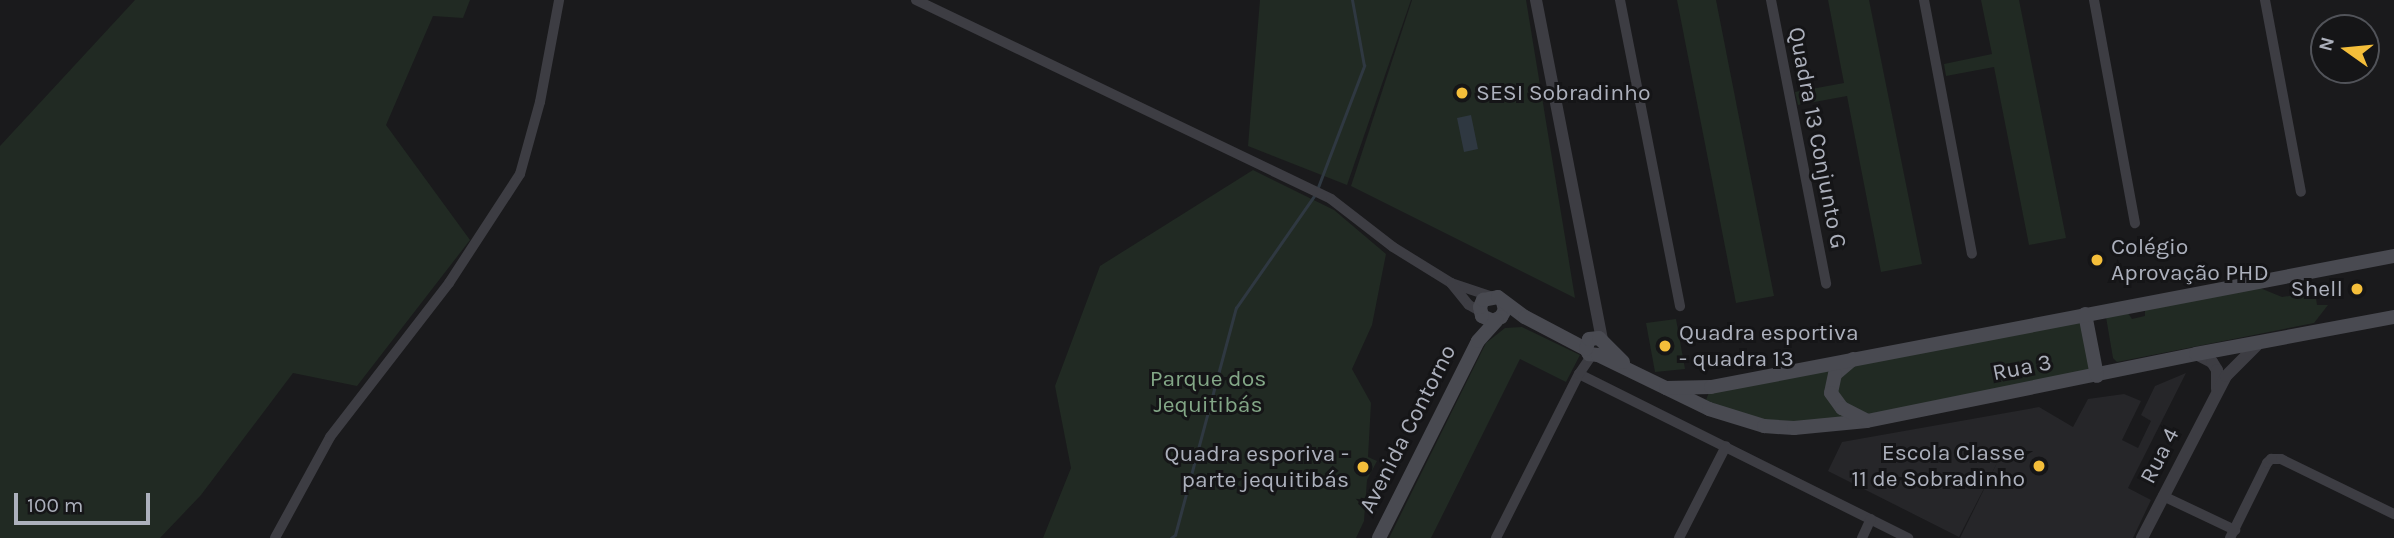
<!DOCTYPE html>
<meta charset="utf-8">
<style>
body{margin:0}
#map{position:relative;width:2394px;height:538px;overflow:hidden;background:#1a1a1c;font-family:Karla,sans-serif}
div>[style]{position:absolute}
.built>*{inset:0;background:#262629}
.green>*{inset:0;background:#212a23}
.water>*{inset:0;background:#2f3841}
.stream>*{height:2.5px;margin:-1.25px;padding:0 1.25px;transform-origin:1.25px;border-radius:1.25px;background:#2f3841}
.minor>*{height:10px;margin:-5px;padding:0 5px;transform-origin:5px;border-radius:5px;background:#3d3d43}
.tertiary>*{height:12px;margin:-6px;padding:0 6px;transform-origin:6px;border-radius:6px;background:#3d3d43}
.secondary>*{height:14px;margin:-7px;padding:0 7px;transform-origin:7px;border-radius:7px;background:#494a51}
.dots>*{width:19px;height:19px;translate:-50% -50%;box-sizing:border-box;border:4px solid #151517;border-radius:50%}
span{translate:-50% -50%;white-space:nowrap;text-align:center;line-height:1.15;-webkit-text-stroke:6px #151517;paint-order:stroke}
.poi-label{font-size:23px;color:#acb0bc}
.left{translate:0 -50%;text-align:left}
.right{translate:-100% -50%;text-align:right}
.street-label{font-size:23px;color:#acb0bc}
.park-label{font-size:23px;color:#83a787}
.north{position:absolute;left:2310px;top:14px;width:70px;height:70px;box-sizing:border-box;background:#151517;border:2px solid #515359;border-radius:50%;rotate:285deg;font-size:19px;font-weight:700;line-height:28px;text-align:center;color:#acb0bc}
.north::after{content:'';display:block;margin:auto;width:24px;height:32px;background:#f4be3a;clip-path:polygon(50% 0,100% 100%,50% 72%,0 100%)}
.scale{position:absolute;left:14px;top:493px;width:136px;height:32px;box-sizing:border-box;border:4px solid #acb0bc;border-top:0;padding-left:9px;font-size:21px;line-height:24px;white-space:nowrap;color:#acb0bc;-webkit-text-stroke:5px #151517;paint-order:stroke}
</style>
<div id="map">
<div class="built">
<i style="clip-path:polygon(2186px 373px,2128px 488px,2151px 500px,2133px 538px,1960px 538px,1999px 459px,1959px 537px,1828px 471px,1842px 442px,2039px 407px,2073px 427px,2088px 399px,2124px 394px,2141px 401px,2122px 440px,2138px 448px,2151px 421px,2141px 415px,2155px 386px)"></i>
</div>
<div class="green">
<i style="clip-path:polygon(135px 0,470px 0,463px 18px,433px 16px,386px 125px,470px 240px,357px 386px,293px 373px,201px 495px,160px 538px,0 538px,0 146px)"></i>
<i style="clip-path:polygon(1260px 0,1411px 0,1347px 185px,1248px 146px)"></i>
<i style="clip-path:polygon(1412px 0,1526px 0,1575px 298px,1351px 186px)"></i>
<i style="clip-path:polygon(1677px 0,1716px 0,1774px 296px,1736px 303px)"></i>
<i style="clip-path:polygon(1828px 0,1869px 0,1922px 264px,1881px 272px,1847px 96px,1798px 105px,1795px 92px,1844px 83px)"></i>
<i style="clip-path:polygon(1981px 0,2019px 0,2066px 238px,2029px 245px,1994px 67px,1946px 76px,1944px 64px,1992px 54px)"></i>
<i style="clip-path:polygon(1253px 170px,1334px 210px,1386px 254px,1372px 325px,1352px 369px,1371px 403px,1368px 457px,1377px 461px,1367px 480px,1364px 521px,1356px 538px,1043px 538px,1071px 468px,1055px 386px,1100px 266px)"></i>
<i style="clip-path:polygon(2260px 288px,2282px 297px,2315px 292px,2317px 305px,2328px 305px,2314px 323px,2117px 362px,2113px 358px,2106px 317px,2128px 313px,2132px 319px,2145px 316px,2145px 310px)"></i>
<i style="clip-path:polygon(2085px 314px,2097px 376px,1867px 421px,1764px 426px,1706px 400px,1711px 387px)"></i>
<i style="clip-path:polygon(1676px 319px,1685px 369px,1655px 372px,1646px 323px)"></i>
<i style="clip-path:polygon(1522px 327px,1580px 355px,1566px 382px,1520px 359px,1431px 538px,1389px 538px,1486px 343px,1505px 328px)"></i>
</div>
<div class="water">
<i style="clip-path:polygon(1471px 115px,1478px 149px,1464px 152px,1457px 118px)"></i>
</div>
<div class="stream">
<i style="left:1317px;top:190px;width:133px;rotate:-69.2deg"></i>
<i style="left:1364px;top:66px;width:67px;rotate:-100.3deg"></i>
<i style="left:1171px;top:538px;width:5px;rotate:-37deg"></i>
<i style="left:1175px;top:535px;width:235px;rotate:-75deg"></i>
<i style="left:1236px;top:308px;width:136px;rotate:-55.1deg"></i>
</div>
<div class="minor">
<i style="left:916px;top:0;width:460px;rotate:25.6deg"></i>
<i style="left:1331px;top:199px;width:78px;rotate:37.7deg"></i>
<i style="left:1393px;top:247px;width:68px;rotate:31.8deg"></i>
<i style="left:1451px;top:283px;width:41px;rotate:18.4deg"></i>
<i style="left:1620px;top:0;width:312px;rotate:78.9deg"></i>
<i style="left:1771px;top:0;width:289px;rotate:79deg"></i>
<i style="left:1924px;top:0;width:258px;rotate:79.3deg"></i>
<i style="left:2094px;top:0;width:227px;rotate:79.6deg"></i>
<i style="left:2265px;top:0;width:195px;rotate:79.4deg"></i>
<i style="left:1451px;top:283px;width:28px;rotate:51deg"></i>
<i style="left:1469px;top:305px;width:13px;rotate:29deg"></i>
<i style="left:1579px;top:374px;width:368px;rotate:26.5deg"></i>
<i style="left:2163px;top:496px;width:80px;rotate:25.3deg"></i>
<i style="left:275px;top:538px;width:115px;rotate:-61.4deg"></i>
<i style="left:330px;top:437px;width:195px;rotate:-52.3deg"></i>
<i style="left:449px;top:283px;width:130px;rotate:-56.9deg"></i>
<i style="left:520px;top:174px;width:75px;rotate:-74.5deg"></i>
<i style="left:540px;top:102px;width:104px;rotate:-79.4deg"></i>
<i style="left:1496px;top:538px;width:184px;rotate:-63.2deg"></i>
<i style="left:1579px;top:374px;width:23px;rotate:-56deg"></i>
<i style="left:1679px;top:538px;width:103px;rotate:-62.9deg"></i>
<i style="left:1862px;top:538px;width:21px;rotate:-65deg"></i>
<i style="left:2230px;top:538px;width:84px;rotate:-63.7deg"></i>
<i style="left:2267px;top:463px;width:6px;rotate:-45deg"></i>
<i style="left:2271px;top:459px;width:10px"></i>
<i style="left:2281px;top:459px;width:126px;rotate:26deg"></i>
</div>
<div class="tertiary">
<i style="left:1536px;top:0;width:347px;rotate:79deg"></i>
<i style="left:2196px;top:354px;width:18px;rotate:27deg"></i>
<i style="left:2212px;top:362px;width:9px;rotate:58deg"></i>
<i style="left:2217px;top:370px;width:19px;rotate:90deg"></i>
<i style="left:2142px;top:538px;width:182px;rotate:-62.6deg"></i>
<i style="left:2226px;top:376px;width:47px;rotate:-45deg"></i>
</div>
<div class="secondary">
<i style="left:1503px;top:302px;width:8px;rotate:76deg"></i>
<i style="left:1505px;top:310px;width:8px;rotate:120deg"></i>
<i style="left:1501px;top:317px;width:9px;rotate:153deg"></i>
<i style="left:1493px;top:321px;width:12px;rotate:-156deg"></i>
<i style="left:1482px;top:316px;width:9px;rotate:-103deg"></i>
<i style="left:1480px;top:307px;width:8px;rotate:-67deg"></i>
<i style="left:1483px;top:300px;width:15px;rotate:-11deg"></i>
<i style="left:1498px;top:297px;width:34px;rotate:37deg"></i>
<i style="left:1525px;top:317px;width:69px;rotate:27.7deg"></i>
<i style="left:1586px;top:349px;width:6px;rotate:59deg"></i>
<i style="left:1589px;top:354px;width:9px;rotate:6deg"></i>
<i style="left:1598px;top:355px;width:123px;rotate:25.9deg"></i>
<i style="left:1709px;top:409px;width:58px;rotate:17.2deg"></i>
<i style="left:1764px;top:426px;width:30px;rotate:4deg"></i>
<i style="left:1794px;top:428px;width:73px;rotate:-5.5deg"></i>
<i style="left:1867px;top:421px;width:336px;rotate:-11.5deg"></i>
<i style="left:2196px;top:354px;width:201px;rotate:-10.6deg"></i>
<i style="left:2085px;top:314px;width:63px;rotate:79deg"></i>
<i style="left:1586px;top:349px;width:10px;rotate:-73deg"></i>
<i style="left:1589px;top:339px;width:10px;rotate:-6deg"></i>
<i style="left:1599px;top:338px;width:34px;rotate:45deg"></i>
<i style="left:1853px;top:359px;width:23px;rotate:140deg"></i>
<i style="left:1835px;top:374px;width:19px;rotate:102deg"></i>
<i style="left:1831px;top:393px;width:19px;rotate:54deg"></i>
<i style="left:1842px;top:408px;width:28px;rotate:27deg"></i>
<i style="left:1666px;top:388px;width:45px;rotate:-1.3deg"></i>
<i style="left:1711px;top:387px;width:695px;rotate:-10.86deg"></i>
<i style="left:1379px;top:538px;width:220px;rotate:-63.3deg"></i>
<i style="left:1478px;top:341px;width:28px;rotate:-48deg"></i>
</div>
<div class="dots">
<i style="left:1462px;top:93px;background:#f4be3a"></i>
<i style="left:2097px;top:260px;background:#f4be3a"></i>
<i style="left:2357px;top:289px;background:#f4be3a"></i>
<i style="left:1665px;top:346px;background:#f4be3a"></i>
<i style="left:2039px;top:466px;background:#f4be3a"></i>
<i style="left:1363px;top:467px;background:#f4be3a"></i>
</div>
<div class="poi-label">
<span class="left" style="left:1476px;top:93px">SESI Sobradinho</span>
<span class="left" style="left:2111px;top:260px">Colégio<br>Aprovação PHD</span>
<span class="right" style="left:2343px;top:289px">Shell</span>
<span class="left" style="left:1679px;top:346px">Quadra esportiva<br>- quadra 13</span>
<span class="right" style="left:2025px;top:466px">Escola Classe<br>11 de Sobradinho</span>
<span class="right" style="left:1349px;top:467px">Quadra esporiva -<br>parte jequitibás</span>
</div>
<div class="street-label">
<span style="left:1817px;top:138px;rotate:79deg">Quadra 13 Conjunto G</span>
<span style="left:2022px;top:368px;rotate:-11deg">Rua 3</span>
<span style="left:1408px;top:429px;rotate:-63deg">Avenida Contorno</span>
<span style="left:2160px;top:456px;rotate:-63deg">Rua 4</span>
</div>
<div class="park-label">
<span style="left:1208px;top:392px">Parque dos<br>Jequitibás</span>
</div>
<div class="north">N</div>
<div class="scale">100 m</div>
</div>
